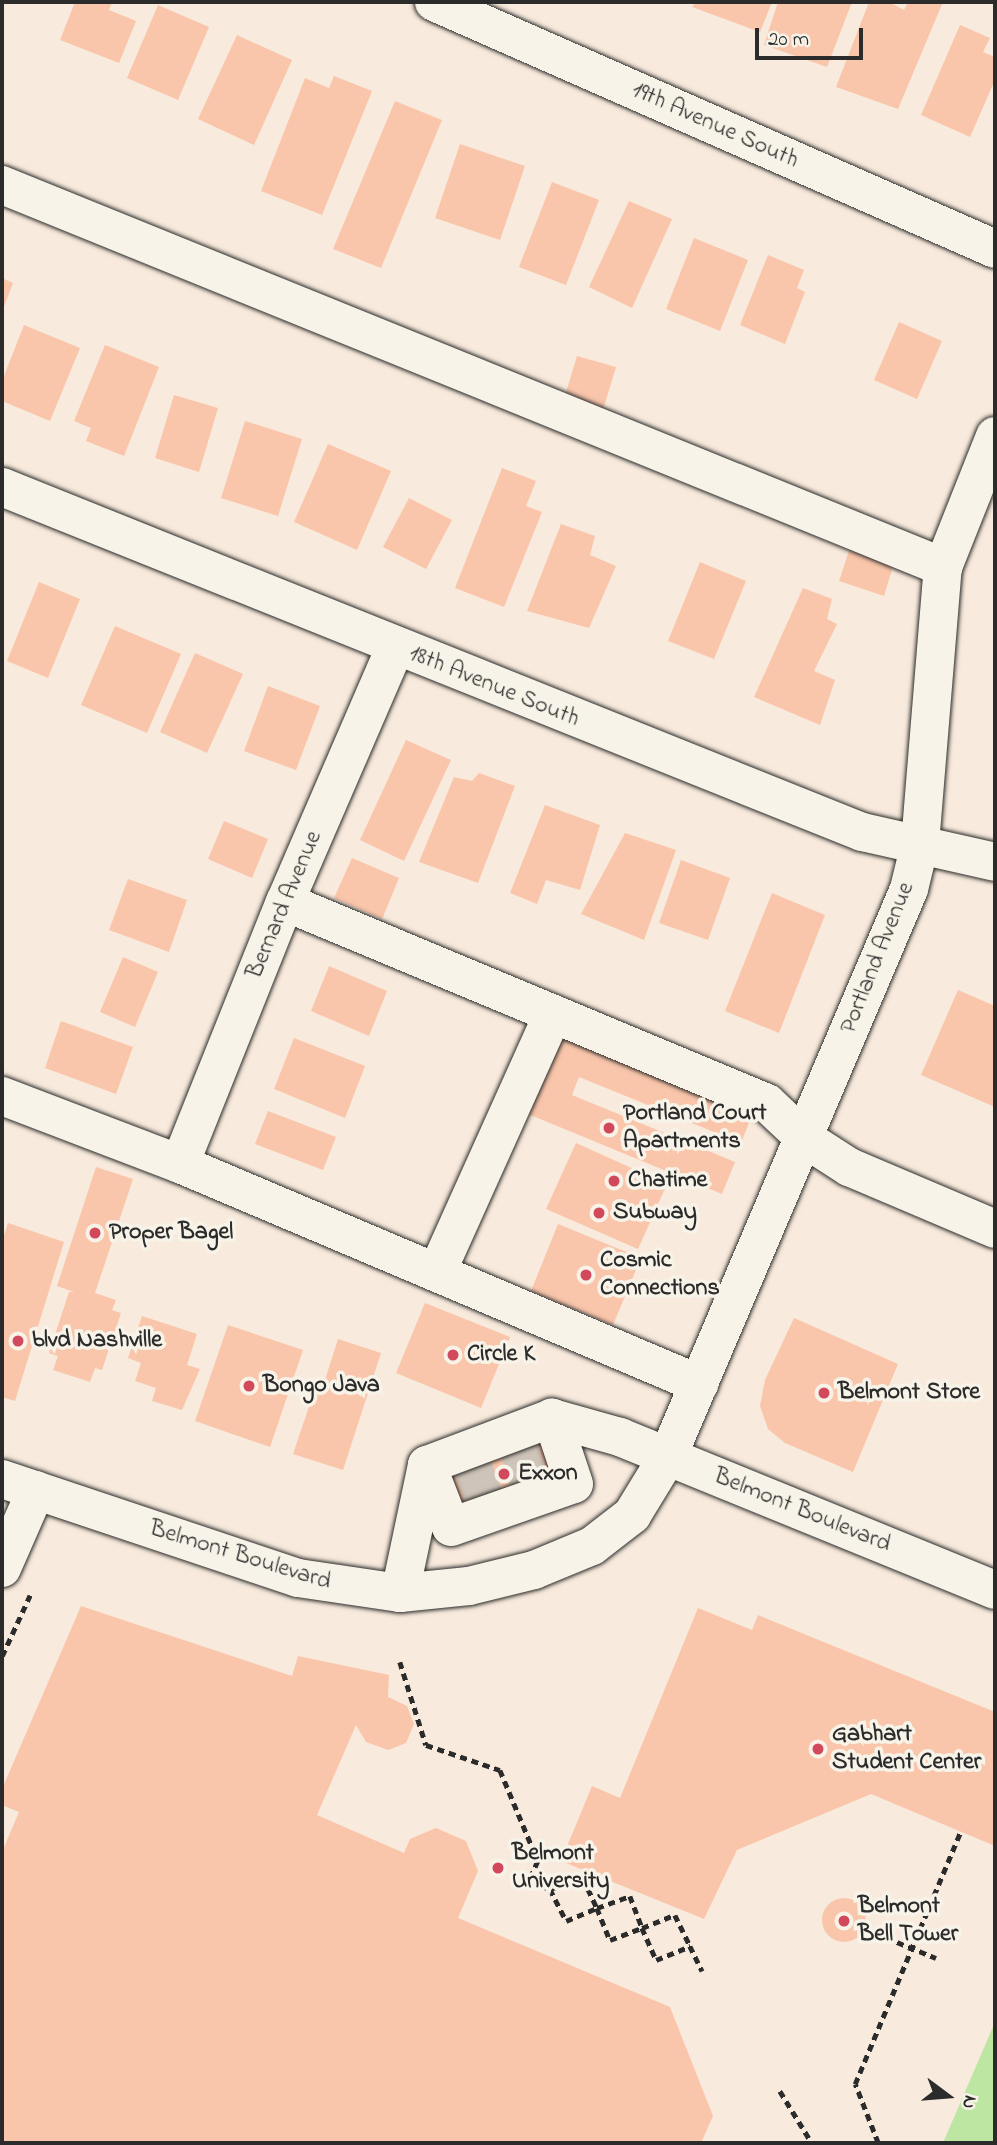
<!DOCTYPE html>
<style>
body{margin:0}
#map{position:relative;width:997px;height:2145px;overflow:hidden;background:#f8eadc;font-family:"Indie Flower",sans-serif}
div>[style]{position:absolute}
.green>*{inset:0;background:#bde6a2}
.building>*{inset:0;background:#fac6ab}
.round{border-radius:50%}
.minor-tunnel>*{height:38px;margin-top:-19px;transform-origin:0;background:repeating-linear-gradient(90deg,#cfc4b9 0 38px,transparent 0 57px)}
.path>*{height:4.5px;margin-top:-2.25px;transform-origin:0;background:repeating-linear-gradient(90deg,#2b2b2b 0 7px,transparent 0 12px)}
.roads{filter:drop-shadow(0 0 2px #2b2b2b) drop-shadow(0 0 2px #2b2b2b)}
.minor>*{height:38px;margin:-19px;padding:0 19px;transform-origin:19px;border-radius:19px;background:#f7f3e8}
.dots>*{width:19px;height:19px;translate:-50% -50%;box-sizing:border-box;border:4px solid #f7f3e8;border-radius:50%}
span{translate:-50% -50%;white-space:nowrap;text-align:center;line-height:1.15;-webkit-text-stroke:7px #f7f3e8;paint-order:stroke}
.street-label{font-size:24px;color:#2b2b2b}
.poi-label{font-size:24px;color:#2b2b2b;font-weight:700}
.left{translate:0 -50%;text-align:left}
.frame{position:absolute;inset:0;border:4px solid #2b2b2b;pointer-events:none}
.north{position:absolute;left:913px;top:2061px;width:70px;height:70px;-webkit-text-stroke:5px #f7f3e8;paint-order:stroke;rotate:106deg;font-size:19px;font-weight:700;line-height:28px;text-align:center;color:#2b2b2b}
.north::after{content:'';display:block;margin:auto;width:24px;height:32px;background:#2b2b2b;clip-path:polygon(50% 0,100% 100%,50% 72%,0 100%)}
.scale{position:absolute;left:755px;top:28px;width:108px;height:32px;box-sizing:border-box;border:4px solid #2b2b2b;border-top:0;padding-left:9px;font-size:21px;line-height:24px;white-space:nowrap;color:#2b2b2b;-webkit-text-stroke:5px #f7f3e8;paint-order:stroke}
</style>
<div id="map">
<div class="green">
<i style="clip-path:polygon(995px 2022px,995px 2143px,943px 2143px)"></i>
</div>
<div class="building">
<i style="clip-path:polygon(75px 2px,112px 2px,109px 10px,136px 21px,119px 63px,60px 40px)"></i>
<i style="clip-path:polygon(696px 2px,772px 2px,760px 32px,692px 7px)"></i>
<i style="clip-path:polygon(778px 2px,852px 2px,827px 67px,764px 45px)"></i>
<i style="clip-path:polygon(869px 2px,889px 2px,904px 10px,908px 2px,943px 2px,898px 109px,836px 87px)"></i>
<i style="clip-path:polygon(158px 5px,209px 27px,178px 100px,127px 78px)"></i>
<i style="clip-path:polygon(960px 25px,990px 38px,983px 52px,995px 57px,995px 80px,970px 137px,921px 115px)"></i>
<i style="clip-path:polygon(237px 35px,292px 60px,254px 145px,198px 119px)"></i>
<i style="clip-path:polygon(334px 76px,372px 91px,322px 215px,261px 191px,305px 78px,329px 88px)"></i>
<i style="clip-path:polygon(395px 101px,442px 120px,381px 268px,333px 249px)"></i>
<i style="clip-path:polygon(460px 144px,525px 166px,500px 240px,435px 218px)"></i>
<i style="clip-path:polygon(552px 182px,599px 200px,566px 285px,519px 267px)"></i>
<i style="clip-path:polygon(629px 201px,672px 219px,632px 308px,589px 287px)"></i>
<i style="clip-path:polygon(694px 238px,748px 260px,720px 331px,666px 309px)"></i>
<i style="clip-path:polygon(768px 255px,804px 270px,797px 288px,805px 292px,785px 344px,740px 325px)"></i>
<i style="clip-path:polygon(2px 278px,13px 283px,2px 312px)"></i>
<i style="clip-path:polygon(899px 322px,942px 341px,917px 399px,874px 380px)"></i>
<i style="clip-path:polygon(24px 325px,80px 348px,50px 421px,2px 401px,2px 381px)"></i>
<i style="clip-path:polygon(105px 345px,159px 367px,124px 456px,86px 441px,91px 428px,74px 421px)"></i>
<i style="clip-path:polygon(577px 356px,616px 367px,603px 410px,564px 399px)"></i>
<i style="clip-path:polygon(174px 395px,218px 408px,199px 472px,155px 458px)"></i>
<i style="clip-path:polygon(245px 421px,302px 439px,278px 516px,221px 498px)"></i>
<i style="clip-path:polygon(328px 444px,391px 471px,357px 550px,294px 522px)"></i>
<i style="clip-path:polygon(502px 468px,536px 481px,526px 506px,542px 512px,504px 607px,455px 588px)"></i>
<i style="clip-path:polygon(409px 498px,452px 520px,426px 569px,383px 547px)"></i>
<i style="clip-path:polygon(561px 524px,595px 536px,590px 555px,616px 566px,589px 628px,527px 611px)"></i>
<i style="clip-path:polygon(853px 539px,897px 553px,884px 596px,839px 581px)"></i>
<i style="clip-path:polygon(700px 562px,746px 581px,714px 659px,668px 641px)"></i>
<i style="clip-path:polygon(39px 582px,80px 599px,48px 678px,7px 661px)"></i>
<i style="clip-path:polygon(803px 588px,832px 599px,827px 619px,837px 624px,814px 671px,835px 680px,820px 725px,754px 697px)"></i>
<i style="clip-path:polygon(115px 626px,181px 654px,147px 733px,81px 705px)"></i>
<i style="clip-path:polygon(195px 653px,243px 674px,207px 753px,160px 732px)"></i>
<i style="clip-path:polygon(268px 686px,320px 706px,296px 770px,244px 751px)"></i>
<i style="clip-path:polygon(406px 740px,451px 760px,404px 861px,360px 840px)"></i>
<i style="clip-path:polygon(479px 773px,515px 786px,478px 883px,419px 862px,454px 777px,472px 781px)"></i>
<i style="clip-path:polygon(545px 805px,600px 825px,580px 890px,546px 880px,537px 904px,510px 893px)"></i>
<i style="clip-path:polygon(224px 821px,268px 839px,252px 878px,208px 859px)"></i>
<i style="clip-path:polygon(625px 833px,676px 850px,644px 940px,581px 914px)"></i>
<i style="clip-path:polygon(352px 858px,399px 878px,382px 919px,334px 898px)"></i>
<i style="clip-path:polygon(681px 860px,730px 878px,708px 940px,659px 923px)"></i>
<i style="clip-path:polygon(128px 879px,187px 900px,169px 952px,109px 930px)"></i>
<i style="clip-path:polygon(772px 893px,825px 915px,779px 1033px,725px 1011px)"></i>
<i style="clip-path:polygon(123px 957px,158px 972px,135px 1027px,100px 1012px)"></i>
<i style="clip-path:polygon(329px 966px,387px 991px,369px 1036px,311px 1011px)"></i>
<i style="clip-path:polygon(958px 990px,995px 1006px,995px 1107px,921px 1075px)"></i>
<i style="clip-path:polygon(61px 1021px,133px 1047px,116px 1094px,45px 1068px)"></i>
<i style="clip-path:polygon(560px 1034px,753px 1113px,741px 1143px,579px 1077px,572px 1095px,735px 1162px,722px 1194px,528px 1114px)"></i>
<i style="clip-path:polygon(294px 1038px,365px 1066px,345px 1118px,274px 1089px)"></i>
<i style="clip-path:polygon(268px 1111px,336px 1137px,323px 1170px,255px 1144px)"></i>
<i style="clip-path:polygon(576px 1143px,667px 1184px,638px 1249px,546px 1209px)"></i>
<i style="clip-path:polygon(96px 1167px,133px 1179px,95px 1293px,116px 1300px,112px 1310px,121px 1313px,102px 1370px,95px 1368px,90px 1382px,53px 1370px,58px 1356px,49px 1353px,69px 1292px,74px 1292px,57px 1286px)"></i>
<i style="clip-path:polygon(8px 1223px,64px 1242px,15px 1401px,2px 1397px,2px 1242px)"></i>
<i style="clip-path:polygon(558px 1224px,641px 1258px,613px 1325px,531px 1291px)"></i>
<i style="clip-path:polygon(425px 1303px,510px 1337px,481px 1408px,396px 1373px)"></i>
<i style="clip-path:polygon(142px 1316px,197px 1334px,187px 1365px,200px 1369px,182px 1410px,152px 1401px,156px 1388px,135px 1381px,141px 1363px,128px 1358px)"></i>
<i style="clip-path:polygon(794px 1318px,898px 1364px,853px 1472px,785px 1443px,768px 1429px,760px 1406px,765px 1380px)"></i>
<i style="clip-path:polygon(228px 1325px,303px 1350px,270px 1447px,195px 1421px)"></i>
<i style="clip-path:polygon(338px 1339px,381px 1353px,343px 1470px,293px 1454px,318px 1380px,324px 1383px)"></i>
<i style="clip-path:polygon(545px 1433px,561px 1476px,462px 1515px,446px 1472px)"></i>
<i style="clip-path:polygon(81px 1606px,292px 1676px,298px 1656px,389px 1675px,388px 1697px,407px 1706px,414px 1724px,406px 1743px,388px 1750px,366px 1742px,356px 1725px,317px 1815px,404px 1853px,410px 1839px,436px 1828px,466px 1841px,478px 1871px,458px 1918px,670px 2007px,713px 2116px,701px 2143px,2px 2143px,2px 1852px,19px 1812px,2px 1805px,2px 1789px)"></i>
<i style="clip-path:polygon(698px 1608px,752px 1630px,758px 1615px,995px 1712px,995px 1846px,871px 1794px,737px 1850px,704px 1919px,561px 1861px,592px 1786px,620px 1798px)"></i>
<i class="round" style="left:822px;top:1898px;width:44px;height:44px"></i>
</div>
<div class="minor-tunnel">
<i style="left:517px;top:1444px;width:46px;rotate:72.3deg"></i>
<i style="left:471px;top:1462px;width:46px;rotate:69.6deg"></i>
</div>
<div class="path">
<i style="left:2px;top:1656px;width:67px;rotate:-65.3deg"></i>
<i style="left:400px;top:1662px;width:87px;rotate:72.6deg"></i>
<i style="left:426px;top:1745px;width:78px;rotate:18.7deg"></i>
<i style="left:500px;top:1770px;width:99px;rotate:67.3deg"></i>
<i style="left:538px;top:1861px;width:22px;rotate:114deg"></i>
<i style="left:529px;top:1881px;width:22px;rotate:21deg"></i>
<i style="left:550px;top:1889px;width:36px;rotate:63deg"></i>
<i style="left:566px;top:1921px;width:34px;rotate:-23deg"></i>
<i style="left:597px;top:1908px;width:35px;rotate:68deg"></i>
<i style="left:610px;top:1940px;width:34px;rotate:-21deg"></i>
<i style="left:642px;top:1928px;width:35px;rotate:66deg"></i>
<i style="left:656px;top:1960px;width:37px;rotate:-22deg"></i>
<i style="left:690px;top:1946px;width:28px;rotate:64deg"></i>
<i style="left:550px;top:1889px;width:35px;rotate:-18deg"></i>
<i style="left:583px;top:1878px;width:33px;rotate:65deg"></i>
<i style="left:597px;top:1908px;width:35px;rotate:-20deg"></i>
<i style="left:630px;top:1896px;width:34px;rotate:69deg"></i>
<i style="left:642px;top:1928px;width:35px;rotate:-22deg"></i>
<i style="left:675px;top:1915px;width:34px;rotate:64deg"></i>
<i style="left:875px;top:1933px;width:66px;rotate:22.3deg"></i>
<i style="left:780px;top:2091px;width:61px;rotate:58.4deg"></i>
<i style="left:878px;top:2143px;width:63px;rotate:-111.3deg"></i>
<i style="left:855px;top:2084px;width:274px;rotate:-67.3deg"></i>
</div>
<div class="roads">
<div class="minor">
<i style="left:434px;top:2px;width:613px;rotate:23.76deg"></i>
<i style="left:2px;top:185px;width:1016px;rotate:22.09deg"></i>
<i style="left:2px;top:487px;width:927px;rotate:21.86deg"></i>
<i style="left:862px;top:832px;width:136px;rotate:12.7deg"></i>
<i style="left:285px;top:902px;width:522px;rotate:22.64deg"></i>
<i style="left:767px;top:1103px;width:51px;rotate:43.4deg"></i>
<i style="left:804px;top:1138px;width:54px;rotate:32.8deg"></i>
<i style="left:849px;top:1167px;width:159px;rotate:23deg"></i>
<i style="left:2px;top:1096px;width:191px;rotate:20.9deg"></i>
<i style="left:180px;top:1164px;width:564px;rotate:22.97deg"></i>
<i style="left:180px;top:1164px;width:282px;rotate:-68.2deg"></i>
<i style="left:285px;top:902px;width:277px;rotate:-66.6deg"></i>
<i style="left:437px;top:1272px;width:283px;rotate:-65.8deg"></i>
<i style="left:427px;top:1465px;width:66px;rotate:68.8deg"></i>
<i style="left:451px;top:1527px;width:130px;rotate:-19.3deg"></i>
<i style="left:574px;top:1484px;width:70px;rotate:-108.4deg"></i>
<i style="left:2px;top:1479px;width:312px;rotate:18.5deg"></i>
<i style="left:298px;top:1578px;width:103px;rotate:8.4deg"></i>
<i style="left:400px;top:1593px;width:69px;rotate:-5.8deg"></i>
<i style="left:469px;top:1586px;width:67px;rotate:-13.8deg"></i>
<i style="left:534px;top:1570px;width:63px;rotate:-22.5deg"></i>
<i style="left:592px;top:1546px;width:51px;rotate:-37.8deg"></i>
<i style="left:632px;top:1515px;width:69px;rotate:-58.6deg"></i>
<i style="left:668px;top:1456px;width:616px;rotate:-66.97deg"></i>
<i style="left:909px;top:889px;width:46px;rotate:-76.3deg"></i>
<i style="left:920px;top:844px;width:278px;rotate:-85.3deg"></i>
<i style="left:943px;top:567px;width:141px;rotate:-68.3deg"></i>
<i style="left:2px;top:1568px;width:85px;rotate:-66.4deg"></i>
<i style="left:400px;top:1593px;width:131px;rotate:-78.1deg"></i>
<i style="left:427px;top:1465px;width:134px;rotate:-20.6deg"></i>
<i style="left:552px;top:1418px;width:71px;rotate:15.6deg"></i>
<i style="left:620px;top:1437px;width:405px;rotate:22.2deg"></i>
</div>
</div>
<div class="dots">
<i style="left:609px;top:1128px;background:#d1495b"></i>
<i style="left:614px;top:1181px;background:#d1495b"></i>
<i style="left:599px;top:1213px;background:#d1495b"></i>
<i style="left:95px;top:1233px;background:#d1495b"></i>
<i style="left:586px;top:1275px;background:#d1495b"></i>
<i style="left:18px;top:1341px;background:#d1495b"></i>
<i style="left:453px;top:1355px;background:#d1495b"></i>
<i style="left:249px;top:1386px;background:#d1495b"></i>
<i style="left:824px;top:1393px;background:#d1495b"></i>
<i style="left:504px;top:1474px;background:#d1495b"></i>
<i style="left:818px;top:1749px;background:#d1495b"></i>
<i style="left:498px;top:1868px;background:#d1495b"></i>
<i style="left:844px;top:1921px;background:#d1495b"></i>
</div>
<div class="street-label">
<span style="left:715px;top:126px;rotate:24deg">19th Avenue South</span>
<span style="left:494px;top:687px;rotate:22deg">18th Avenue South</span>
<span style="left:285px;top:905px;rotate:-67deg">Bernard Avenue</span>
<span style="left:878px;top:958px;rotate:-68deg">Portland Avenue</span>
<span style="left:802px;top:1511px;rotate:22deg">Belmont Boulevard</span>
<span style="left:240px;top:1556px;rotate:17deg">Belmont Boulevard</span>
</div>
<div class="poi-label">
<span class="left" style="left:623px;top:1128px">Portland Court<br>Apartments</span>
<span class="left" style="left:628px;top:1181px">Chatime</span>
<span class="left" style="left:613px;top:1213px">Subway</span>
<span class="left" style="left:109px;top:1233px">Proper Bagel</span>
<span class="left" style="left:600px;top:1275px">Cosmic<br>Connections</span>
<span class="left" style="left:32px;top:1341px">blvd Nashville</span>
<span class="left" style="left:467px;top:1355px">Circle K</span>
<span class="left" style="left:263px;top:1386px">Bongo Java</span>
<span class="left" style="left:838px;top:1393px">Belmont Store</span>
<span class="left" style="left:518px;top:1474px">Exxon</span>
<span class="left" style="left:832px;top:1749px">Gabhart<br>Student Center</span>
<span class="left" style="left:512px;top:1868px">Belmont<br>University</span>
<span class="left" style="left:858px;top:1921px">Belmont<br>Bell Tower</span>
</div>
<div class="frame"></div>
<div class="north">N</div>
<div class="scale">20 m</div>
</div>
